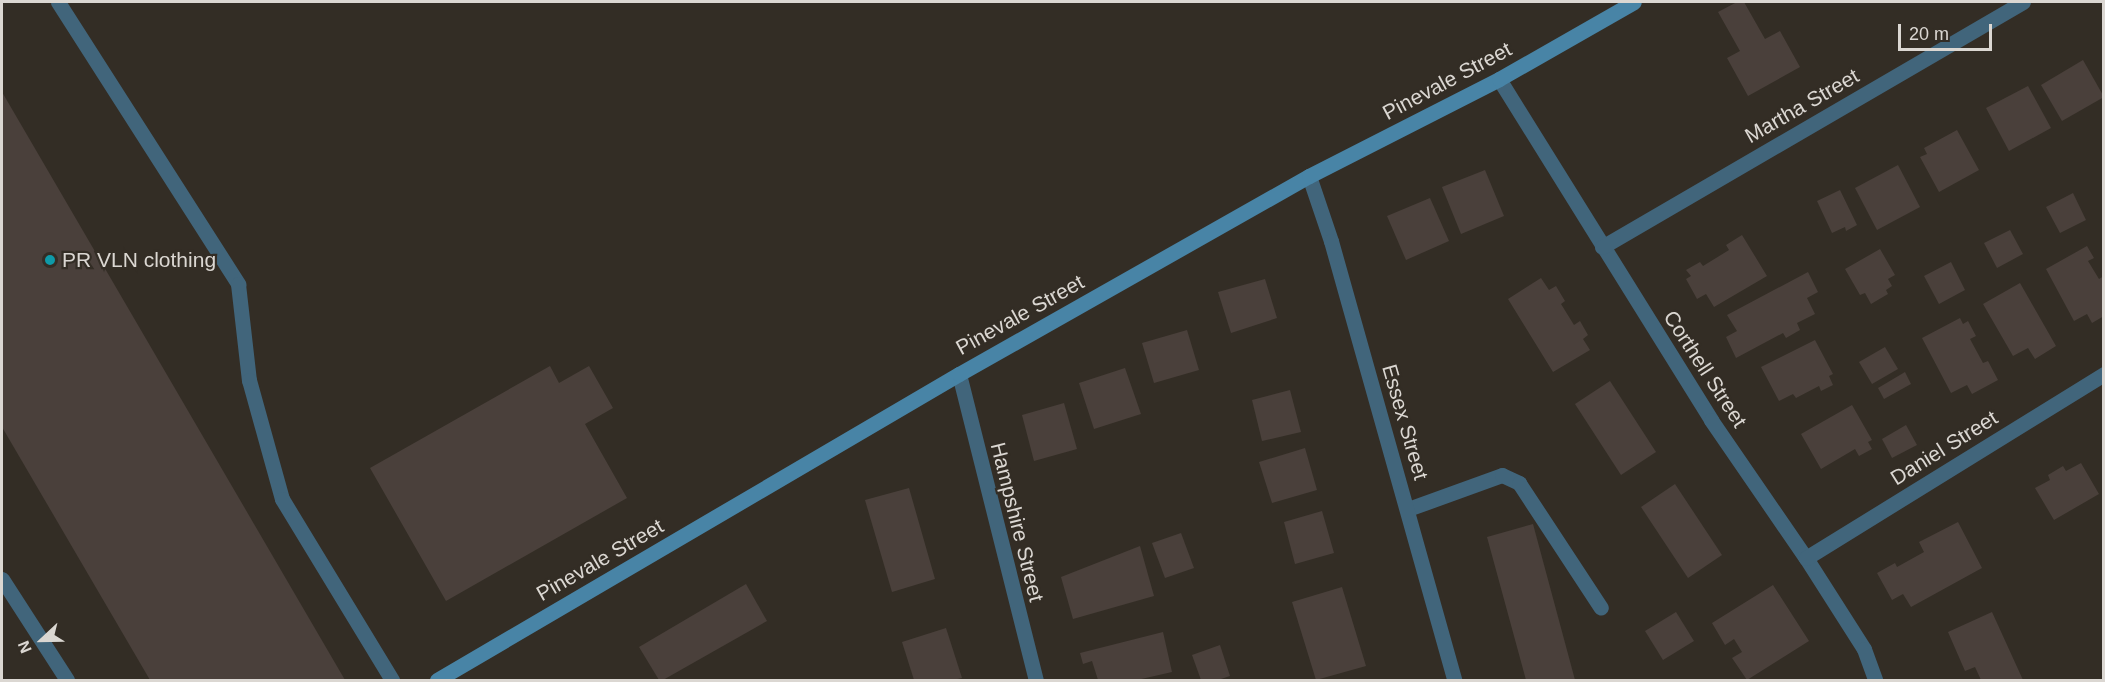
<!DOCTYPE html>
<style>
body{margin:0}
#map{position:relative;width:2105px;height:682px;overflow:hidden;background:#332d25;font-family:Helvetica,sans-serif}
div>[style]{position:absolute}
.building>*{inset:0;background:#4a403b}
.lane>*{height:15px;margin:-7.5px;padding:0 7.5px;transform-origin:7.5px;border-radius:7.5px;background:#41657b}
.street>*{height:15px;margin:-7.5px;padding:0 7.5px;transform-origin:7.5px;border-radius:7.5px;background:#41657b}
.secondary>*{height:15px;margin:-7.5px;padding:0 7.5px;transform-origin:7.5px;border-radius:7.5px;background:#4884a6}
.dots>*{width:16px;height:16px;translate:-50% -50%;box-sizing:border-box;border:3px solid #332d25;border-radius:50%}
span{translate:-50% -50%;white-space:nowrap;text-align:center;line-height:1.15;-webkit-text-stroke:4.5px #332d25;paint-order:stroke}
.street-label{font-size:21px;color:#dbd7d2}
.poi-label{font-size:21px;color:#dbd7d2}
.left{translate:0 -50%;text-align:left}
.frame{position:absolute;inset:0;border:3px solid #dbd7d2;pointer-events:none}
.north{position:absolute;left:12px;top:610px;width:60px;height:60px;-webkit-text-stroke:4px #332d25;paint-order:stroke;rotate:248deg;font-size:16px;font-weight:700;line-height:24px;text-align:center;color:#dbd7d2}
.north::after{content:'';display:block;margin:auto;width:21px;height:27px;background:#dbd7d2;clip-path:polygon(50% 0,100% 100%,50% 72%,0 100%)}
.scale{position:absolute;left:1898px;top:24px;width:94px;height:27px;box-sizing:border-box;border:3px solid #dbd7d2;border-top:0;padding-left:8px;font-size:18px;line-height:21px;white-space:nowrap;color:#dbd7d2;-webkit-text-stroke:4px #332d25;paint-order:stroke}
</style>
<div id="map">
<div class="building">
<i style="clip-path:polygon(1737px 2px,1744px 2px,1765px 39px,1780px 31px,1800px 67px,1748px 96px,1727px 58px,1740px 51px,1718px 12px)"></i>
<i style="clip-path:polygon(2083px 60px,2104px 97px,2062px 121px,2041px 85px)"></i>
<i style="clip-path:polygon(2028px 86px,2051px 128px,2009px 151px,1986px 108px)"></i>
<i style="clip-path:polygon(2px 92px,345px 680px,150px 680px,2px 427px)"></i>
<i style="clip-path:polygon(1957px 130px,1979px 170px,1939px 192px,1920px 157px,1927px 154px,1924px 148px)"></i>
<i style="clip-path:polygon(1898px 165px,1920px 207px,1877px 230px,1855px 188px)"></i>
<i style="clip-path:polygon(1485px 170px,1504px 216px,1461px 234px,1442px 187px)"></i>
<i style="clip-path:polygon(1840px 190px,1857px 225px,1846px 231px,1845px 227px,1832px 233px,1817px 201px)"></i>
<i style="clip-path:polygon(2073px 193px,2086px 220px,2060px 233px,2046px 207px)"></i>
<i style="clip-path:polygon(1430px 198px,1449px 241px,1406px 260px,1387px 216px)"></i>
<i style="clip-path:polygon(2010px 230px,2023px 254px,1997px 268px,1984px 243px)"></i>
<i style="clip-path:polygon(1742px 235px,1767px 276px,1714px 307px,1706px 294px,1697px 299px,1686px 279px,1691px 276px,1686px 270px,1700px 262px,1703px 266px,1729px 250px,1726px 245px)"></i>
<i style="clip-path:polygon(2087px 246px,2094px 258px,2088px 261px,2099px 279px,2104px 276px,2104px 316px,2092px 323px,2087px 314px,2074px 321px,2046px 269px)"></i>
<i style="clip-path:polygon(1880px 249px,1895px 275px,1888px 279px,1892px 286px,1886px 290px,1888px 294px,1871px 304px,1865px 293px,1860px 295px,1845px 269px)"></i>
<i style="clip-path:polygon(1951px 262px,1965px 290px,1939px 304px,1924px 276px)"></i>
<i style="clip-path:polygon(1808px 272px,1818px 292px,1807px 298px,1815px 314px,1797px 323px,1800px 330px,1786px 338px,1783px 333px,1736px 358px,1726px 337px,1737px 331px,1727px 315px)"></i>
<i style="clip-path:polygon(1541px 278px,1549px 290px,1556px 286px,1565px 301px,1561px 304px,1574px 325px,1580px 321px,1588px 335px,1583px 339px,1590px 350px,1553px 372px,1508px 299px)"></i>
<i style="clip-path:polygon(1265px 279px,1277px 318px,1231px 333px,1218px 292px)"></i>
<i style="clip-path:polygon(2020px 283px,2056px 346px,2035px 359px,2028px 348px,2013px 356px,1983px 304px)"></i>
<i style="clip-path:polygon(1960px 318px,1963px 324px,1968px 321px,1976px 336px,1970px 339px,1983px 363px,1988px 361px,1998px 380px,1972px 394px,1967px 385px,1951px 393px,1922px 338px)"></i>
<i style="clip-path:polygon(1187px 330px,1199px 370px,1154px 383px,1142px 343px)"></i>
<i style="clip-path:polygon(1815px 340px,1833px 374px,1829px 376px,1833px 385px,1821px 391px,1819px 386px,1796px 398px,1793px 394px,1779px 401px,1761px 367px)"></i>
<i style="clip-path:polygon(1885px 347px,1898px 369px,1872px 384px,1859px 362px)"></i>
<i style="clip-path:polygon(550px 366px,559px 383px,589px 366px,613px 408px,585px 424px,627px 498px,446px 601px,370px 468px)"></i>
<i style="clip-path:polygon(1125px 368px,1141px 414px,1094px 429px,1079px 383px)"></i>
<i style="clip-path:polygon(1905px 372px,1911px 384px,1884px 399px,1878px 388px)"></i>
<i style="clip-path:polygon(1610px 381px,1656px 452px,1621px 475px,1575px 404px)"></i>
<i style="clip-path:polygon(1290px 390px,1301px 432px,1262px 441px,1252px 400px)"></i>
<i style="clip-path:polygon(1064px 403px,1077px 449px,1034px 461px,1022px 415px)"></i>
<i style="clip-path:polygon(1852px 405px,1872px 440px,1868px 442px,1872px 449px,1859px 456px,1855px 449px,1821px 469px,1801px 434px)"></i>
<i style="clip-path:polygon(1906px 425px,1917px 445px,1892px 458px,1882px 439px)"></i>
<i style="clip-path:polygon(1305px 448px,1317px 490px,1272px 503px,1259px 462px)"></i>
<i style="clip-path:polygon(2081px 463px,2099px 494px,2054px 520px,2035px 488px,2050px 480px,2048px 475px,2063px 466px,2066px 471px)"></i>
<i style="clip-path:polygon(1675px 484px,1722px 555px,1688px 578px,1641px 507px)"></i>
<i style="clip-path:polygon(909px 488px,935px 579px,892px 592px,865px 500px)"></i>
<i style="clip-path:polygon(1322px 511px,1334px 553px,1295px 564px,1284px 522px)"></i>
<i style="clip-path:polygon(1958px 522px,1982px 568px,1911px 607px,1903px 594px,1892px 600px,1877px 573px,1895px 563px,1897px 567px,1924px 552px,1919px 542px)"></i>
<i style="clip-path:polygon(1533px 524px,1575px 680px,1526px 680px,1487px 537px)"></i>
<i style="clip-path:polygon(1181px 533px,1194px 568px,1165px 578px,1152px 543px)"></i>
<i style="clip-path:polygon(1140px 546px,1154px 596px,1073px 619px,1061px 577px)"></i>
<i style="clip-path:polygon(746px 584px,767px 621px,663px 680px,659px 680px,639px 647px)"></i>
<i style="clip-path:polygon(1773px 585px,1809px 641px,1747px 680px,1732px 658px,1742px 652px,1734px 639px,1725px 645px,1712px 623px)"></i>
<i style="clip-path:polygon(1342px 587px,1366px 666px,1316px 680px,1292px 602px)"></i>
<i style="clip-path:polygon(1676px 612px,1694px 641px,1663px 660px,1645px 631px)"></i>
<i style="clip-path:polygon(1992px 612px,2023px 680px,1981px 680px,1975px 667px,1965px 671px,1948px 632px)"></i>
<i style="clip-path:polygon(946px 628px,962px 678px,953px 680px,914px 680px,902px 642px)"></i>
<i style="clip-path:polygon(1163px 632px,1172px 672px,1137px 680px,1098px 680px,1092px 661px,1083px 664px,1080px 653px)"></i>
<i style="clip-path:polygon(1220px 645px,1230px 676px,1218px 680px,1201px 680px,1192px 655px)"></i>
</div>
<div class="lane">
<i style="left:58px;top:2px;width:335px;rotate:57.4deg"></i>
<i style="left:238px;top:284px;width:97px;rotate:83.5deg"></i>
<i style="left:249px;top:380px;width:123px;rotate:74.5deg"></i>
<i style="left:282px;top:499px;width:212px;rotate:58.7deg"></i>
<i style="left:1408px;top:509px;width:100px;rotate:-19.9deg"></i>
<i style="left:1502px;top:475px;width:19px;rotate:25deg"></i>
<i style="left:1519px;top:483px;width:149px;rotate:56.7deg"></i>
<i style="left:2px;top:579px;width:120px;rotate:57.2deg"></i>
</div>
<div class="street">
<i style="left:1499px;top:79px;width:402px;rotate:58.1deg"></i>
<i style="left:1711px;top:420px;width:168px;rotate:55.5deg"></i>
<i style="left:1806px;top:558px;width:108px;rotate:57.5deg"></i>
<i style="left:1864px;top:649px;width:33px;rotate:70deg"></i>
<i style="left:1309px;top:176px;width:69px;rotate:71.3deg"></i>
<i style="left:1331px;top:241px;width:456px;rotate:74.3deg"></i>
<i style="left:1602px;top:247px;width:487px;rotate:-30.2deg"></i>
<i style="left:959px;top:374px;width:316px;rotate:75.9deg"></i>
<i style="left:1806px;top:558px;width:350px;rotate:-31.7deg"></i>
</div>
<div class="secondary">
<i style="left:437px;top:680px;width:605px;rotate:-30.38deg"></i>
<i style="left:959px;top:374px;width:402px;rotate:-29.5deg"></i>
<i style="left:1309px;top:176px;width:213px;rotate:-27deg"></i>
<i style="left:1499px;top:79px;width:155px;rotate:-29.7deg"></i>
</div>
<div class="dots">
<i style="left:50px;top:260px;background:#0f9aa8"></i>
</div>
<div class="street-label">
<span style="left:1447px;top:81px;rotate:-28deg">Pinevale Street</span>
<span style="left:1802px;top:106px;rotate:-30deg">Martha Street</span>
<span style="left:1020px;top:315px;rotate:-29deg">Pinevale Street</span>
<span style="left:1705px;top:369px;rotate:57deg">Corthell Street</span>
<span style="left:1405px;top:422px;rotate:74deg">Essex Street</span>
<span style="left:1944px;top:448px;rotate:-32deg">Daniel Street</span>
<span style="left:1017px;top:522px;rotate:76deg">Hampshire Street</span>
<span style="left:600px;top:560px;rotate:-30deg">Pinevale Street</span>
</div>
<div class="poi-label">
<span class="left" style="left:62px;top:260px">PR VLN clothing</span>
</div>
<div class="frame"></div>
<div class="north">N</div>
<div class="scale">20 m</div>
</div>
